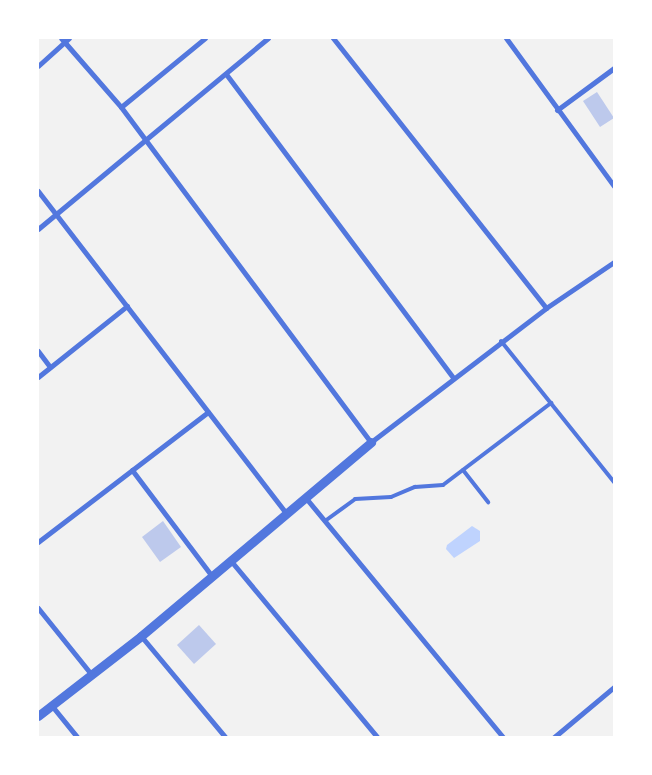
<!DOCTYPE html>
<style>
body{margin:0}
#map{position:relative;width:652px;height:775px;overflow:hidden;background:#f2f2f2;font-family:Karla,sans-serif}
div>[style]{position:absolute}
.water>*{inset:0;background:#bfd3fe}
.building>*{inset:0;background:#bdc9ec}
.service>*{height:4px;margin:-2px;padding:0 2px;transform-origin:2px;border-radius:2px;background:#5277de}
.minor>*{height:5px;margin:-2.5px;padding:0 2.5px;transform-origin:2.5px;border-radius:2.5px;background:#5277de}
.tertiary>*{height:9px;margin:-4.5px;padding:0 4.5px;transform-origin:4.5px;border-radius:4.5px;background:#5277de}
span{translate:-50% -50%;white-space:nowrap;text-align:center;line-height:1.15;-webkit-text-stroke:5px #fff;paint-order:stroke}
.frame{position:absolute;inset:0;border:39px solid #fff;pointer-events:none}
</style>
<div id="map">
<div class="water">
<i style="clip-path:polygon(472px 526px,480px 531px,480px 541px,454px 558px,446px 549px,447px 545px)"></i>
</div>
<div class="building">
<i style="clip-path:polygon(597px 92px,614px 118px,600px 127px,583px 101px)"></i>
<i style="clip-path:polygon(163px 521px,181px 547px,160px 562px,142px 537px)"></i>
<i style="clip-path:polygon(199px 625px,216px 644px,194px 664px,177px 645px)"></i>
</div>
<div class="service">
<i style="left:501px;top:341px;width:181px;rotate:51.3deg"></i>
<i style="left:463px;top:470px;width:41px;rotate:52deg"></i>
<i style="left:325px;top:521px;width:37px;rotate:-36deg"></i>
<i style="left:355px;top:499px;width:36px;rotate:-3deg"></i>
<i style="left:391px;top:497px;width:26px;rotate:-23deg"></i>
<i style="left:415px;top:487px;width:28px;rotate:-4deg"></i>
<i style="left:443px;top:485px;width:136px;rotate:-37.2deg"></i>
</div>
<div class="minor">
<i style="left:61px;top:38px;width:91px;rotate:49deg"></i>
<i style="left:121px;top:107px;width:418px;rotate:53.3deg"></i>
<i style="left:371px;top:442px;width:220px;rotate:-37.4deg"></i>
<i style="left:546px;top:308px;width:82px;rotate:-34.1deg"></i>
<i style="left:333px;top:38px;width:344px;rotate:51.7deg"></i>
<i style="left:506px;top:38px;width:183px;rotate:53.9deg"></i>
<i style="left:38px;top:66px;width:42px;rotate:-42.1deg"></i>
<i style="left:226px;top:74px;width:379px;rotate:53.2deg"></i>
<i style="left:121px;top:107px;width:109px;rotate:-39.4deg"></i>
<i style="left:557px;top:110px;width:71px;rotate:-36.4deg"></i>
<i style="left:38px;top:191px;width:406px;rotate:52.4deg"></i>
<i style="left:38px;top:229px;width:299px;rotate:-39.7deg"></i>
<i style="left:38px;top:351px;width:20px;rotate:53deg"></i>
<i style="left:38px;top:377px;width:114px;rotate:-38.6deg"></i>
<i style="left:132px;top:470px;width:133px;rotate:53deg"></i>
<i style="left:305px;top:497px;width:313px;rotate:50.5deg"></i>
<i style="left:38px;top:542px;width:214px;rotate:-37.4deg"></i>
<i style="left:231px;top:561px;width:230px;rotate:50.3deg"></i>
<i style="left:38px;top:608px;width:85px;rotate:51.2deg"></i>
<i style="left:141px;top:636px;width:133px;rotate:50.2deg"></i>
<i style="left:52px;top:706px;width:41px;rotate:50.9deg"></i>
<i style="left:553px;top:738px;width:80px;rotate:-39.9deg"></i>
</div>
<div class="tertiary">
<i style="left:38px;top:716px;width:130px;rotate:-37.8deg"></i>
<i style="left:141px;top:636px;width:301px;rotate:-40.1deg"></i>
</div>
<div class="frame"></div>
</div>
